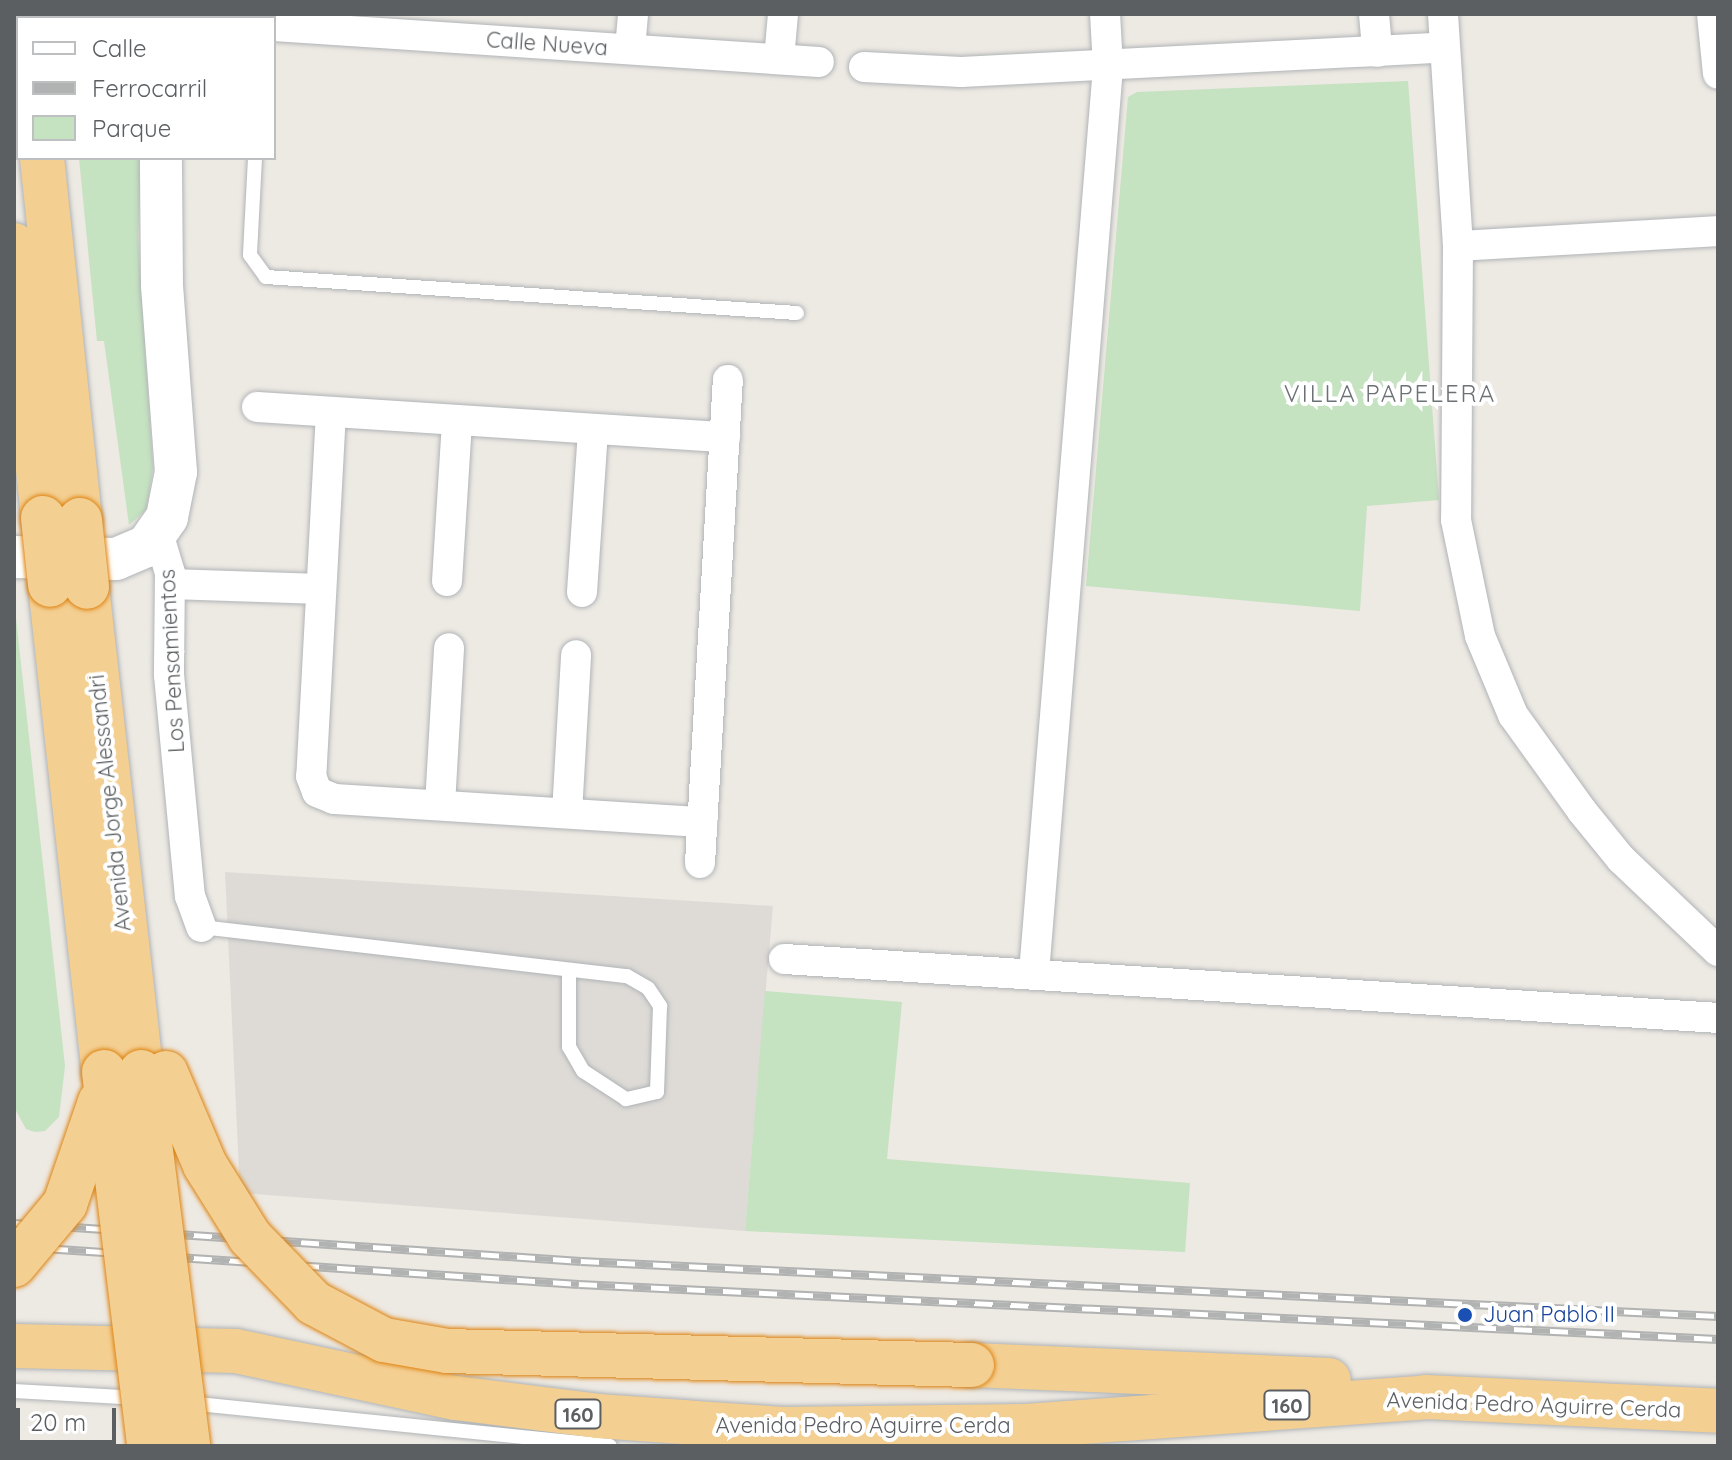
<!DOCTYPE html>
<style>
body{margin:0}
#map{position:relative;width:1732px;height:1460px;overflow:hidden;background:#ede9e3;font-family:Quicksand,sans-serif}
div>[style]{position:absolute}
.industrial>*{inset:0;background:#dedbd7}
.green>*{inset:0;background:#c5e2c1}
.roads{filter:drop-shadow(0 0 2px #b0b4b7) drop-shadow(0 0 2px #b0b4b7)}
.lane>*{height:14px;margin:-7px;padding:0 7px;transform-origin:7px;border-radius:7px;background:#fff}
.street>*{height:30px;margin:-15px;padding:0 15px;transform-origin:15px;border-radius:15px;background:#fff}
.secondary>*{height:42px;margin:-21px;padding:0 21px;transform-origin:21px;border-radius:21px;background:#fff}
.highway>*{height:44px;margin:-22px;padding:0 22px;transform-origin:22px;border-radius:22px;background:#f4cf92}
.rail>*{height:9px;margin-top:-4.5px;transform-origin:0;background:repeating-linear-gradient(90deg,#fff 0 18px,#b1b2b2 0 36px);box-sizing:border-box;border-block:2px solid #b1b2b2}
.bridges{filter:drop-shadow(0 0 2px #dd8412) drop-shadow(0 0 2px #dd8412)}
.highway-bridge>*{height:44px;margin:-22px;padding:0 22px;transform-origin:22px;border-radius:22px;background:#f4cf92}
.dots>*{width:22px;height:22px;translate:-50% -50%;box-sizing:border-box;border:4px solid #fff;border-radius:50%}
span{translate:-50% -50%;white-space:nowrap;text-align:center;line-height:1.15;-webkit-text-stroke:8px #fff;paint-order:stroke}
.shield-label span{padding:2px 6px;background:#fff;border:2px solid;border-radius:6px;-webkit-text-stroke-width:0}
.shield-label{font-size:20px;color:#5b5f62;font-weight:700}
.street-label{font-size:22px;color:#5b5f62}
.transit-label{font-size:22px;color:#164399}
.left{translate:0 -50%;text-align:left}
.neighbourhood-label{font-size:24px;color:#6c7174;letter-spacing:2px}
.frame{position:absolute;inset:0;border:16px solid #5b5f62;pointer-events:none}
.legend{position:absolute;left:16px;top:16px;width:260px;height:144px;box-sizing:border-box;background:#fff;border:2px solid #bdbfc0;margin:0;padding:10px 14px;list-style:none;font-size:24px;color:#5b5f62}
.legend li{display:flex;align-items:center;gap:16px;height:40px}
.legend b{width:40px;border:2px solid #bdbfc0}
.scale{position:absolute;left:16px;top:1408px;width:100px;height:36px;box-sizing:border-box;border:4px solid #5b5f62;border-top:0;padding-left:10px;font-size:24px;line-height:28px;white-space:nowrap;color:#5b5f62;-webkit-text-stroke:6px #fff;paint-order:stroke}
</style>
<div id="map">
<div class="industrial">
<i style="clip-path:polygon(225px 872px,773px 906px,745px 1231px,240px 1193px)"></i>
</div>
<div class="green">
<i style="clip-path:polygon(1408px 81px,1439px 500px,1367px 506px,1360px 611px,1086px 586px,1128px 97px,1137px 92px)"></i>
<i style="clip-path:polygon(79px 158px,141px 158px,138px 236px,153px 467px,147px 509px,129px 525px,104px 341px,97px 341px)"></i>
<i style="clip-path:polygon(14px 600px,65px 1066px,59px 1117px,45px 1131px,35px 1132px,26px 1129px,14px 1107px)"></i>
<i style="clip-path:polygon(765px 991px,902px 1002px,887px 1159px,1190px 1183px,1185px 1252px,745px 1231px)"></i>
</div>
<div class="roads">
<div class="lane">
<i style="left:255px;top:158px;width:97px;rotate:93deg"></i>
<i style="left:250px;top:255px;width:27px;rotate:54deg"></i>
<i style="left:266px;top:277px;width:532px;rotate:3.88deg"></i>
<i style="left:201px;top:927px;width:429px;rotate:6.6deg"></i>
<i style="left:627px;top:976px;width:24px;rotate:30deg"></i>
<i style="left:648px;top:988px;width:22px;rotate:56deg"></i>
<i style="left:660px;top:1006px;width:86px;rotate:92deg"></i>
<i style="left:657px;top:1092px;width:32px;rotate:167deg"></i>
<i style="left:626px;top:1099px;width:51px;rotate:-146.9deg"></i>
<i style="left:583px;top:1071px;width:28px;rotate:-120deg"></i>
<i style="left:569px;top:1047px;width:76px;rotate:-90deg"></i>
<i style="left:14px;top:1391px;width:126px;rotate:3.2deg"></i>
<i style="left:188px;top:1403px;width:424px;rotate:5.8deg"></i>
</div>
<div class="street">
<i style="left:1374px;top:14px;width:38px;rotate:85deg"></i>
<i style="left:1443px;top:14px;width:232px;rotate:86.3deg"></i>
<i style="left:1458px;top:246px;width:274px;rotate:90.4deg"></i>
<i style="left:1456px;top:520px;width:118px;rotate:78.3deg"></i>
<i style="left:1480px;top:636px;width:86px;rotate:67.3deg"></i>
<i style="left:1513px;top:715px;width:118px;rotate:54.3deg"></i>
<i style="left:1582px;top:811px;width:62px;rotate:50.9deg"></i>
<i style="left:1621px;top:859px;width:134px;rotate:43.5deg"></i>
<i style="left:1712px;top:14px;width:60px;rotate:84.3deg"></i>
<i style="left:274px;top:26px;width:546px;rotate:3.78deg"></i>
<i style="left:630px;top:49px;width:35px;rotate:-85deg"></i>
<i style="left:779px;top:59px;width:45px;rotate:-84.9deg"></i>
<i style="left:864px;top:67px;width:97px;rotate:3deg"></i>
<i style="left:961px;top:72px;width:483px;rotate:-2.9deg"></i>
<i style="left:1458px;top:246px;width:260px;rotate:-3.3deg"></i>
<i style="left:257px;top:407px;width:469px;rotate:3.7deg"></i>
<i style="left:331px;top:412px;width:365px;rotate:93.1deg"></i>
<i style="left:311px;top:776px;width:17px;rotate:69deg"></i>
<i style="left:317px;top:792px;width:18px;rotate:22deg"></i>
<i style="left:334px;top:799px;width:369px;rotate:3.6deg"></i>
<i style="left:158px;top:533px;width:42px;rotate:73.3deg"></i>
<i style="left:170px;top:573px;width:102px;rotate:90.6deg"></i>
<i style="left:169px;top:675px;width:222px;rotate:84.6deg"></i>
<i style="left:190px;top:896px;width:33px;rotate:70deg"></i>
<i style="left:447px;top:581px;width:161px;rotate:-86.4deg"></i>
<i style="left:170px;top:584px;width:151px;rotate:1.9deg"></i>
<i style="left:582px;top:592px;width:163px;rotate:-86.1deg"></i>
<i style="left:440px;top:805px;width:157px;rotate:-86.7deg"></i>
<i style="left:567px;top:813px;width:158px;rotate:-86.7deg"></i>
<i style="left:700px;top:863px;width:484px;rotate:-86.7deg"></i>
<i style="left:784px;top:959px;width:936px;rotate:3.61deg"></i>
<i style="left:1034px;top:973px;width:909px;rotate:-85.33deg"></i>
<i style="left:1108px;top:67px;width:53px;rotate:-93.2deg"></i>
</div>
<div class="secondary">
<i style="left:171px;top:18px;width:4px;rotate:-76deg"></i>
<i style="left:14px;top:557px;width:102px;rotate:1.1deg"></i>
<i style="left:116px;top:559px;width:34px;rotate:-23deg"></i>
<i style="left:147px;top:546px;width:35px;rotate:-55deg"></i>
<i style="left:167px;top:517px;width:46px;rotate:-78.7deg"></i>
<i style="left:176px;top:472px;width:188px;rotate:-94.3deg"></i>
<i style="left:162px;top:285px;width:127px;rotate:-90.5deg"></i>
</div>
<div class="highway">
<i style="left:26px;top:14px;width:4px;rotate:76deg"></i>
<i style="left:42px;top:158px;width:364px;rotate:84deg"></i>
<i style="left:14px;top:245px;width:275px;rotate:83.9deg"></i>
<i style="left:50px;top:585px;width:490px;rotate:83.7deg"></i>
<i style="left:87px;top:587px;width:488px;rotate:83.6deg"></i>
<i style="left:14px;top:1346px;width:222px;rotate:1.3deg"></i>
<i style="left:236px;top:1351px;width:225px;rotate:12.1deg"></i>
<i style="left:456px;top:1398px;width:143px;rotate:7.2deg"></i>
<i style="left:598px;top:1416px;width:185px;rotate:4deg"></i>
<i style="left:783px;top:1429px;width:243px;rotate:-0.7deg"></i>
<i style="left:1026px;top:1426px;width:401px;rotate:-4.1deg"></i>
<i style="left:1426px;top:1397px;width:292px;rotate:2.7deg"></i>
<i style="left:972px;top:1365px;width:357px;rotate:2.4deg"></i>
</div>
</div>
<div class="rail">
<i style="left:14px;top:1223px;width:568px;rotate:3.83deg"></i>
<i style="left:581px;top:1261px;width:1138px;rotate:2.77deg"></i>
<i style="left:14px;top:1246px;width:566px;rotate:3.85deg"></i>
<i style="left:579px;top:1284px;width:1140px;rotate:2.76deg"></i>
</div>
<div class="bridges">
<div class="highway-bridge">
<i style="left:43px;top:518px;width:67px;rotate:84deg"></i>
<i style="left:80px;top:520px;width:67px;rotate:84deg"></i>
<i style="left:104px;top:1072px;width:377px;rotate:83.1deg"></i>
<i style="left:141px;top:1072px;width:377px;rotate:82.8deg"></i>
<i style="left:166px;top:1073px;width:100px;rotate:67deg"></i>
<i style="left:205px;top:1165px;width:85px;rotate:58deg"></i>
<i style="left:250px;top:1237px;width:92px;rotate:45.9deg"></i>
<i style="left:314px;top:1303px;width:79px;rotate:27.9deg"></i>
<i style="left:384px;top:1340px;width:64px;rotate:9.9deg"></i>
<i style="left:447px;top:1351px;width:525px;rotate:1.53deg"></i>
<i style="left:14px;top:1265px;width:80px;rotate:-50.1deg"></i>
<i style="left:65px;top:1204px;width:108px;rotate:-71.1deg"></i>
</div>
</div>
<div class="dots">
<i style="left:1465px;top:1315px;background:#1a4fb4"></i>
</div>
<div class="shield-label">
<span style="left:1287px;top:1405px">160</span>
<span style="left:578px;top:1414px">160</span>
</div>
<div class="street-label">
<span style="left:547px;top:44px;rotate:4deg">Calle Nueva</span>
<span style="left:172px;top:661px;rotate:-93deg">Los Pensamientos</span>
<span style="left:110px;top:803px;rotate:-96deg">Avenida Jorge Alessandri</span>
<span style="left:1534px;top:1405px;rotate:2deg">Avenida Pedro Aguirre Cerda</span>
<span style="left:863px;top:1426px">Avenida Pedro Aguirre Cerda</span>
</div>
<div class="transit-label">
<span class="left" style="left:1483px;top:1315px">Juan Pablo II</span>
</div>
<div class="neighbourhood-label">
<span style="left:1390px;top:394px">VILLA PAPELERA</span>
</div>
<div class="frame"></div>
<ul class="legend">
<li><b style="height:10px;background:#fff"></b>Calle</li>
<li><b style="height:10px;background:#b1b2b2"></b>Ferrocarril</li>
<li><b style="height:22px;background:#c5e2c1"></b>Parque</li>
</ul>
<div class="scale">20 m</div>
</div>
